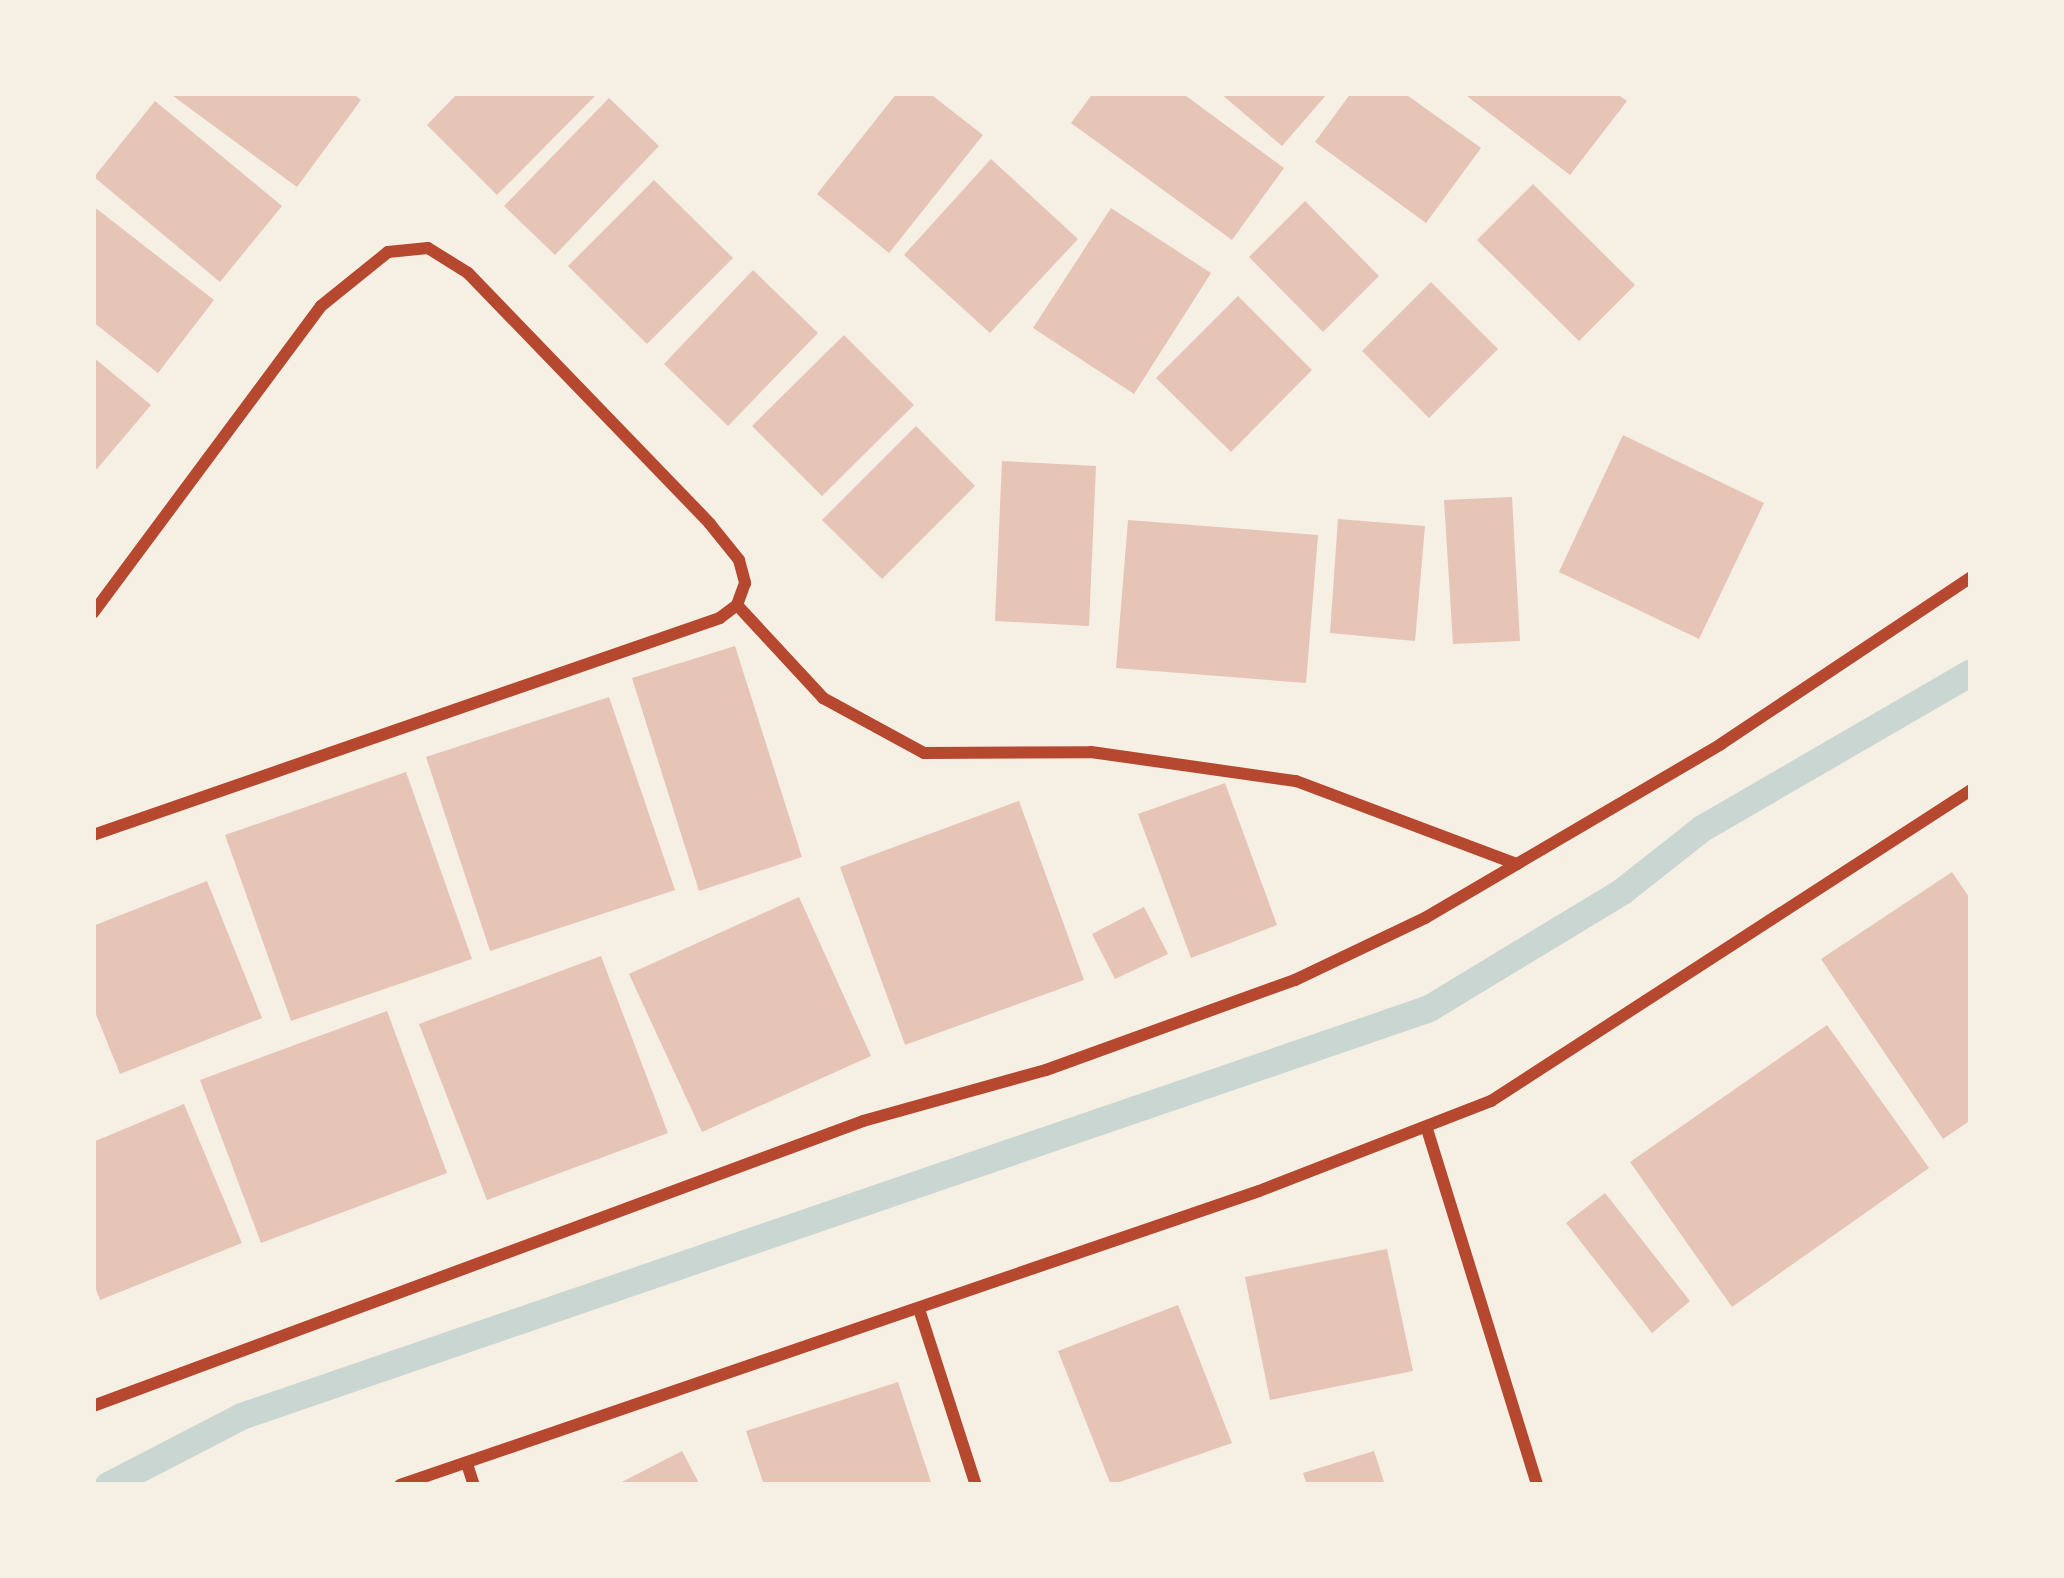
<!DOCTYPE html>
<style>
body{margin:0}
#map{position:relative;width:2064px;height:1578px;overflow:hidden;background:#f6efe4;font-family:Helvetica,sans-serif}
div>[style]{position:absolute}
.stream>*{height:27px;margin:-13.5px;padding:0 13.5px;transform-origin:13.5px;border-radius:13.5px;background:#c9d6d2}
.building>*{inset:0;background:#e6c5b7}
.minor>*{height:12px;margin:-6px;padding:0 6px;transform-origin:6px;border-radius:6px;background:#b5482f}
span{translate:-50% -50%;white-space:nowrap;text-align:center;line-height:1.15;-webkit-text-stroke:9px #f6efe4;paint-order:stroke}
.frame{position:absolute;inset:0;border:96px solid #f6efe4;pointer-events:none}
</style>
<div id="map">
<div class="stream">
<i style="left:108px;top:1485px;width:150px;rotate:-27.4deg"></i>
<i style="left:241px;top:1416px;width:1256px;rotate:-18.95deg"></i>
<i style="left:1429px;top:1008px;width:226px;rotate:-31.2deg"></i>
<i style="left:1622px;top:891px;width:102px;rotate:-38.2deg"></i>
<i style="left:1702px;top:828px;width:311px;rotate:-30.1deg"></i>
</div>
<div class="building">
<i style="clip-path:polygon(169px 93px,352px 93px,361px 100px,297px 187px)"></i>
<i style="clip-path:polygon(458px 93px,598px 93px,497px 195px,427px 125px)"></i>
<i style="clip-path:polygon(897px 93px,929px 93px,983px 135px,889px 253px,817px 194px)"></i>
<i style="clip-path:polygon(1093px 93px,1182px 93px,1284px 168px,1232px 240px,1071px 123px)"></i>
<i style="clip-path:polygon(1220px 93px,1328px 93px,1282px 146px)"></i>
<i style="clip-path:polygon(1351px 93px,1404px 93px,1481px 148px,1426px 223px,1315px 142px)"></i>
<i style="clip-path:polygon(1463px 93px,1616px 93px,1627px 101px,1570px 175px)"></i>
<i style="clip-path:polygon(609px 98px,659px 146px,555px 255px,504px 206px)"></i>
<i style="clip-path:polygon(155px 101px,282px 206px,220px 282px,94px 177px)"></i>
<i style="clip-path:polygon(991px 159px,1078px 239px,990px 333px,904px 255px)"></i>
<i style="clip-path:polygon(654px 180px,733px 258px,647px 344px,568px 266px)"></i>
<i style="clip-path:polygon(1533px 184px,1635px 285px,1579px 341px,1477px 240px)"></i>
<i style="clip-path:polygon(1305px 201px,1379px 276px,1323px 332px,1249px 257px)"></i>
<i style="clip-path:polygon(93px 206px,214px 300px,158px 373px,93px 322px)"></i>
<i style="clip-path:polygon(1111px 208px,1211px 273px,1134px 394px,1033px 328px)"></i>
<i style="clip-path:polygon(753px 270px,818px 333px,728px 426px,664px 364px)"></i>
<i style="clip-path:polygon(1431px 282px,1498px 349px,1429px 418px,1362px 351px)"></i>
<i style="clip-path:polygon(1238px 296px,1312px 370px,1231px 452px,1156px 378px)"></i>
<i style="clip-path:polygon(844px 335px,914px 405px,822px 496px,752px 426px)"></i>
<i style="clip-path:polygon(93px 357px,151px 405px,97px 469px,93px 466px)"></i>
<i style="clip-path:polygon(916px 426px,975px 486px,882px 579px,822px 520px)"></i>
<i style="clip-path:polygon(1623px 435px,1764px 503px,1699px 639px,1559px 572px)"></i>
<i style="clip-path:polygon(1002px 461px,1096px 466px,1089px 626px,995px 621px)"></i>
<i style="clip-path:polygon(1512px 497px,1520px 641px,1453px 644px,1444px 500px)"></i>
<i style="clip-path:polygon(1338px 519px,1425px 526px,1415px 641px,1330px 633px)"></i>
<i style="clip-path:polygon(1128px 520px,1318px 535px,1306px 683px,1116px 668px)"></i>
<i style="clip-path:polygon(735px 646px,802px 857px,699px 891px,632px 678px)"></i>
<i style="clip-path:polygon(609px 697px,675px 890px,490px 951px,426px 757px)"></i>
<i style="clip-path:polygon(406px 772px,472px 959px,291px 1021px,225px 835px)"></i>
<i style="clip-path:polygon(1225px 783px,1277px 925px,1191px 958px,1138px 814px)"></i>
<i style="clip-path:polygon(1019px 801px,1084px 980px,905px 1045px,840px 867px)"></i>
<i style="clip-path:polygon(1952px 872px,1971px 900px,1971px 1120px,1943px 1139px,1821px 959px)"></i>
<i style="clip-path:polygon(207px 881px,262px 1018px,120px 1074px,93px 1007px,93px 926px)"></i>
<i style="clip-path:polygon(799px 897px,871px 1056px,702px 1132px,629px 974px)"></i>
<i style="clip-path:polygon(1144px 907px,1168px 954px,1115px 979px,1092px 934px)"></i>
<i style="clip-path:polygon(601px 956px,668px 1133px,487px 1200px,419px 1024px)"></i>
<i style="clip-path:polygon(387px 1011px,447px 1173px,261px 1243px,200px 1080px)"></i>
<i style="clip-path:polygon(1827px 1025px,1929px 1168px,1732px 1307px,1630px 1162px)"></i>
<i style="clip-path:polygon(184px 1104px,242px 1243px,100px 1300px,93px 1282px,93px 1142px)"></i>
<i style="clip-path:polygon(1605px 1193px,1690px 1301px,1652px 1333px,1566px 1223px)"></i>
<i style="clip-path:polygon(1387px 1249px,1413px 1371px,1270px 1400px,1245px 1277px)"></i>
<i style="clip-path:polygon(1178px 1305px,1232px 1443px,1111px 1485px,1058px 1351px)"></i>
<i style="clip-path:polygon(898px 1382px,932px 1485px,764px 1485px,746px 1431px)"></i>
<i style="clip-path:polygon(682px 1451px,700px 1485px,616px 1485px)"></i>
<i style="clip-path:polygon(1374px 1451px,1385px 1485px,1307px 1485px,1303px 1473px)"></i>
</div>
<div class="minor">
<i style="left:737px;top:605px;width:127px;rotate:47.2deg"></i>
<i style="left:823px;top:698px;width:115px;rotate:28.6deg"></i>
<i style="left:924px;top:753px;width:167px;rotate:-0.3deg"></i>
<i style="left:1091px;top:752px;width:207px;rotate:8.1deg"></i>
<i style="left:1296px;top:781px;width:236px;rotate:20.6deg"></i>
<i style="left:93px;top:613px;width:382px;rotate:-53.4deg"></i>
<i style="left:321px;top:306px;width:86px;rotate:-38.9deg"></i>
<i style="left:388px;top:252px;width:40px;rotate:-5.7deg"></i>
<i style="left:428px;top:248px;width:47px;rotate:32deg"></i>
<i style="left:468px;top:273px;width:349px;rotate:46deg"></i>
<i style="left:710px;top:524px;width:46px;rotate:51.1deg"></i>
<i style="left:739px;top:560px;width:24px;rotate:75deg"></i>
<i style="left:745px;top:583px;width:23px;rotate:110deg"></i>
<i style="left:737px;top:605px;width:21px;rotate:143deg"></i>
<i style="left:720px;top:618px;width:663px;rotate:160.91deg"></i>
<i style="left:1427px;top:1129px;width:373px;rotate:72.8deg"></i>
<i style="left:919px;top:1309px;width:185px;rotate:72.1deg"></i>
<i style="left:93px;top:1406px;width:821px;rotate:-20.31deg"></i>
<i style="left:863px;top:1121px;width:190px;rotate:-15.6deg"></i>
<i style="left:1046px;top:1070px;width:265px;rotate:-19.9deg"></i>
<i style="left:1295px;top:980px;width:144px;rotate:-25.5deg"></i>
<i style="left:1425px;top:918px;width:343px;rotate:-30.4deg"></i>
<i style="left:1721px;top:744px;width:301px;rotate:-33.7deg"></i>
<i style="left:467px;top:1464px;width:22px;rotate:72deg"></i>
<i style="left:400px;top:1485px;width:908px;rotate:-18.89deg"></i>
<i style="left:1259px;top:1191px;width:249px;rotate:-21.2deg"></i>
<i style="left:1491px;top:1101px;width:572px;rotate:-32.94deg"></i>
</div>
<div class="frame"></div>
</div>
